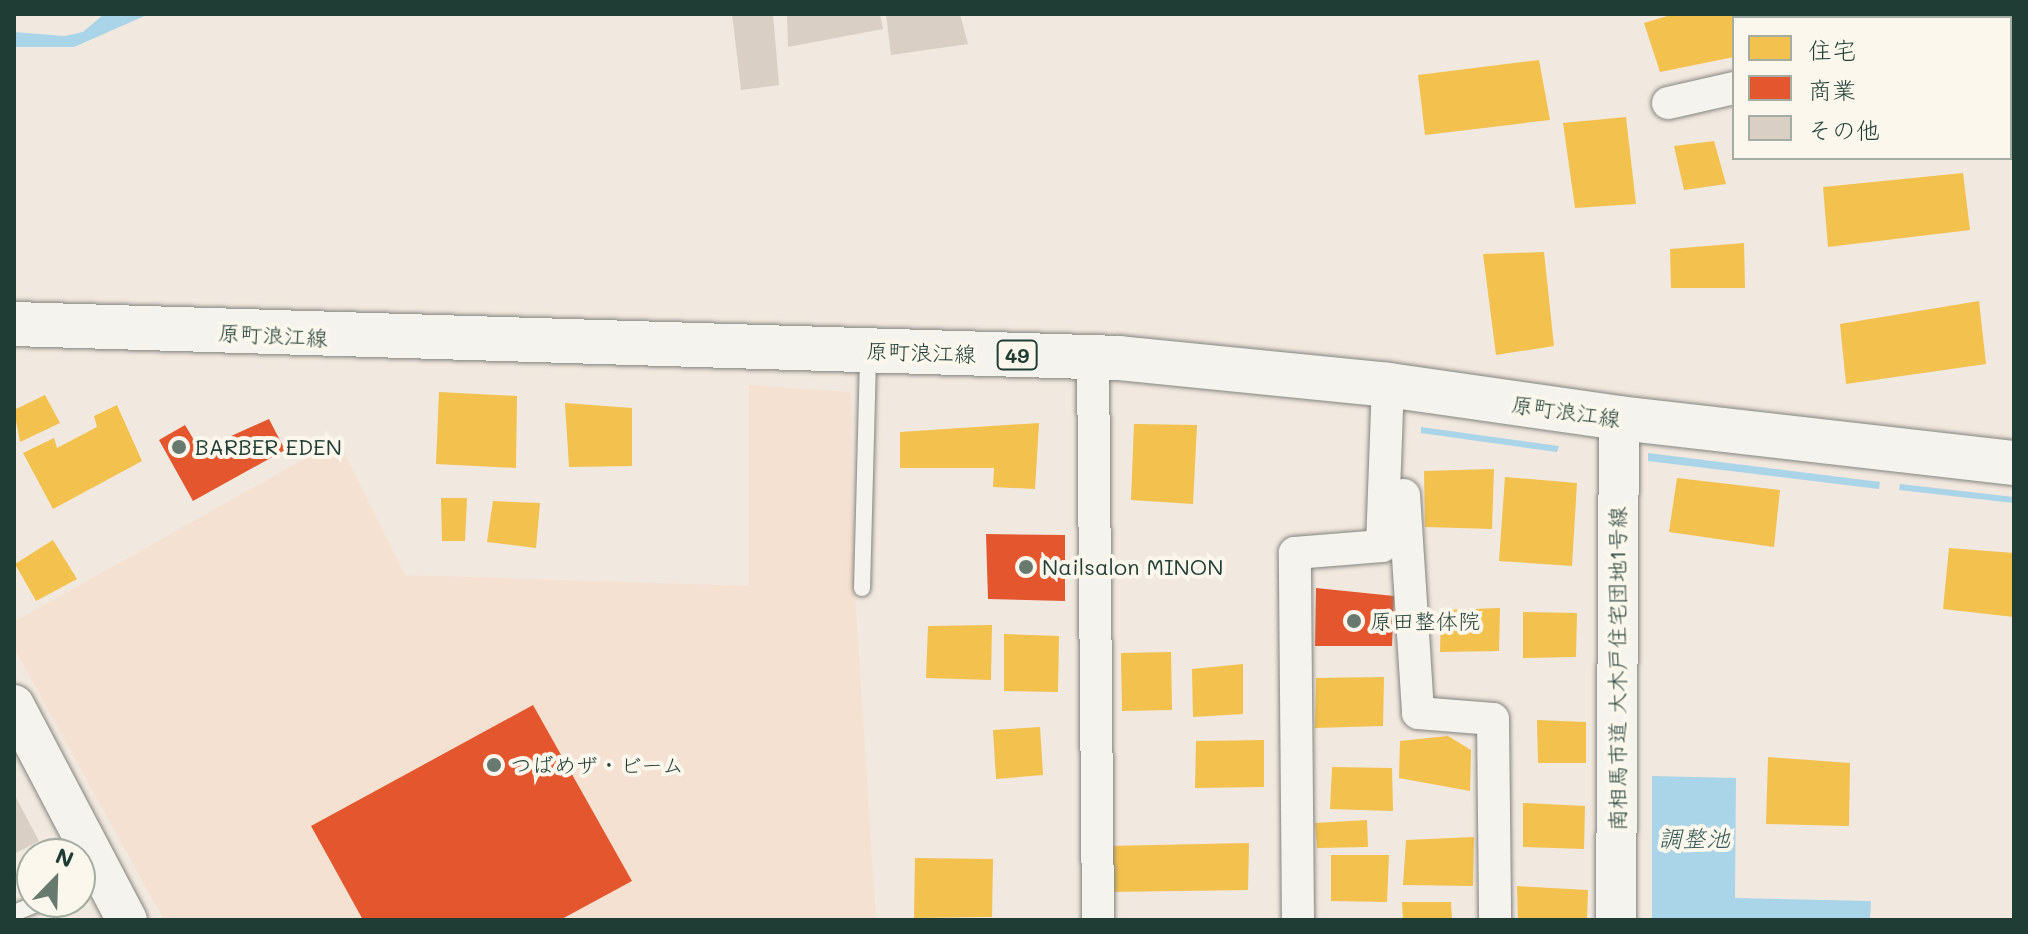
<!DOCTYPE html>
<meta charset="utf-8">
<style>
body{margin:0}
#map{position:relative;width:2028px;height:934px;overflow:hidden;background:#f1e8df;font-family:Mali,"Klee One",sans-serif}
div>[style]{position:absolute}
.built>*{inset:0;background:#f5e1d2}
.water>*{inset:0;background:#aad4e8}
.homes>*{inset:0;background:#f2c14e}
.shops>*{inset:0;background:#e4572e}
.building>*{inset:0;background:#d9cfc4}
.roads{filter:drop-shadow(0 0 2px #83847f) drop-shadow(0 0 2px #83847f)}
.service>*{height:16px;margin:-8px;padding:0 8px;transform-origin:8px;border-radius:8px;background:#f5f3ee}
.minor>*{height:32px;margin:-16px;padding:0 16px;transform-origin:16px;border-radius:16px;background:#f5f3ee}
.tertiary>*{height:40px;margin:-20px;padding:0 20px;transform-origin:20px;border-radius:20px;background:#f5f3ee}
.primary>*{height:44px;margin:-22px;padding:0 22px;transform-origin:22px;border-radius:22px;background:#f5f3ee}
.dots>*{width:22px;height:22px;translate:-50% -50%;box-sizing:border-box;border:4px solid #fbf7ec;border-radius:50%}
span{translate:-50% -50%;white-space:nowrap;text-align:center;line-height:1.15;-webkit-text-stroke:8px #fbf7ec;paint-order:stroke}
.shield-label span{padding:2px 6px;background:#fbf7ec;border:2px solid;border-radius:6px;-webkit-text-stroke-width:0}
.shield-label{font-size:20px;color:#1f3d34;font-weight:700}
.street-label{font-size:22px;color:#1f3d34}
.poi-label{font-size:22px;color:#1f3d34}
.left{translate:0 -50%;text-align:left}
.water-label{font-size:24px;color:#355a59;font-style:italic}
.frame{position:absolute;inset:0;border:16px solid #1f3d34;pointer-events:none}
.legend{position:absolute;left:1732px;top:16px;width:280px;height:144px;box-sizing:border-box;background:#fbf7ec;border:2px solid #a3ada2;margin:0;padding:10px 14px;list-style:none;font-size:24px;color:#1f3d34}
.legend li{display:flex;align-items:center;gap:16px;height:40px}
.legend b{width:40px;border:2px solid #a3ada2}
.north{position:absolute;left:16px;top:838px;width:80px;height:80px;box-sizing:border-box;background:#fbf7ec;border:2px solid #a3ada2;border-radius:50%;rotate:23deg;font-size:22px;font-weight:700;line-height:32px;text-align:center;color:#1f3d34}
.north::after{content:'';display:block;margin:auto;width:28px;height:36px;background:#687970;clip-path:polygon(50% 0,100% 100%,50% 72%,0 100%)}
</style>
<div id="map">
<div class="built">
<i style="clip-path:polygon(749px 385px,851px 392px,853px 563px,876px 920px,164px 920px,14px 648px,14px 622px,338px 440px,405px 575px,749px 586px)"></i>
</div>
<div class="water">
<i style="clip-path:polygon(104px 14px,149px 14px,74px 47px,14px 47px,14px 32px,65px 36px,83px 32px)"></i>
<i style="clip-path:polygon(1421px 427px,1558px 446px,1559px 446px,1557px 452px,1421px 433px)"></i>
<i style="clip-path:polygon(1648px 453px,1880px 482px,1879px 489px,1648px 461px)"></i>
<i style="clip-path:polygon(1900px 484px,2014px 497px,2014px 503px,1899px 490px)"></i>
<i style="clip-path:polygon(1652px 776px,1736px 778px,1735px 898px,1871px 901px,1870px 920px,1652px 920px)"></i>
</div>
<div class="homes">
<i style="clip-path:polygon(1674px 14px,1761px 14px,1762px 18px,1734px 18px,1734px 57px,1660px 72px,1644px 23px)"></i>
<i style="clip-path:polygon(1771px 14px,1807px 14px,1808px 18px,1773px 18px)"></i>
<i style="clip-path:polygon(1539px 60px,1550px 120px,1425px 135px,1418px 75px)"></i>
<i style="clip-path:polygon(1626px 117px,1636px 204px,1575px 208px,1563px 123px)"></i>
<i style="clip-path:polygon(1714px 141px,1726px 184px,1684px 190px,1674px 146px)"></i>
<i style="clip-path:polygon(1963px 173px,1970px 230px,1828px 247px,1823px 187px)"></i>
<i style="clip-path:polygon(1744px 243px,1745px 288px,1671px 288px,1670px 249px)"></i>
<i style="clip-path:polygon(1544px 252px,1554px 346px,1496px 355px,1483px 254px)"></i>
<i style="clip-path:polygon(1979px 301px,1986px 364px,1846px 384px,1840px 324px)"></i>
<i style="clip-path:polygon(439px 392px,517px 396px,516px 468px,436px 464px)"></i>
<i style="clip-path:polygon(45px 395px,60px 423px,20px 442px,14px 410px)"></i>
<i style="clip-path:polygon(565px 403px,632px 408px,632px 466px,569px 467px)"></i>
<i style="clip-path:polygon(117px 405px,142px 461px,53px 509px,23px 453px,54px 438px,57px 448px,97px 427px,94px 416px)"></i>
<i style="clip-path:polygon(1039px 423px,1035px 489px,993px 487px,994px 468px,900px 468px,900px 432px)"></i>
<i style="clip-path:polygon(1134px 424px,1197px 425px,1193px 504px,1131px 500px)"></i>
<i style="clip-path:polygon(1494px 469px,1492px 529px,1425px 527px,1424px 471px)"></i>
<i style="clip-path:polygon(1505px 477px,1577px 483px,1572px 566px,1499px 561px)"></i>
<i style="clip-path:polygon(1677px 478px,1780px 490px,1774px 547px,1669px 532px)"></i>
<i style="clip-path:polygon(441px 498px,467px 498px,465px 541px,442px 541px)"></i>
<i style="clip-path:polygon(493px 501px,540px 503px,536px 548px,487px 542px)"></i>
<i style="clip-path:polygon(53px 540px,77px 579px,36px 601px,15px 564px)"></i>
<i style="clip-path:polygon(1949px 548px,2014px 553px,2014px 617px,1943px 609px)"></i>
<i style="clip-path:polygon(1500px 608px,1499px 651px,1440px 652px,1441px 610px)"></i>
<i style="clip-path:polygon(1523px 612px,1577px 613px,1576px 657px,1523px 658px)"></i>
<i style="clip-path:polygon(992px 625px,991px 680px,926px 678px,928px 626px)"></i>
<i style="clip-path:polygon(1004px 634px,1059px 636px,1058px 692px,1004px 691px)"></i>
<i style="clip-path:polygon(1171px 652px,1172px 710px,1122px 711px,1121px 653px)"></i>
<i style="clip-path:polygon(1243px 664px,1243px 714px,1193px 717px,1192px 669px)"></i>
<i style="clip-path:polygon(1384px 677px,1383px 726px,1315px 728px,1316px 678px)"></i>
<i style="clip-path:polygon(1537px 720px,1586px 722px,1586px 763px,1538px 763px)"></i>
<i style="clip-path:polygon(1040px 727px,1043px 775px,996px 779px,993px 730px)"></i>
<i style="clip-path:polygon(1448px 736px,1471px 750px,1470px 791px,1399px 778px,1400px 741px)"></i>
<i style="clip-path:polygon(1264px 740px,1264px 787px,1195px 788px,1196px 741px)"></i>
<i style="clip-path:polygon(1768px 757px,1850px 763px,1849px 826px,1766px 824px)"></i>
<i style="clip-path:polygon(1332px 767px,1392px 768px,1393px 811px,1330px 809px)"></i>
<i style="clip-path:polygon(1523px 803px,1585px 806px,1584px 849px,1523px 847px)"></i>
<i style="clip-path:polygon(1367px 820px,1368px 847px,1317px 848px,1315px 823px)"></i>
<i style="clip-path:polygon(1474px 837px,1473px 886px,1403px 885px,1406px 840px)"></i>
<i style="clip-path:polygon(1249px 843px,1248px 890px,1107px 892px,1108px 846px)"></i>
<i style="clip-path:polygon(1331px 855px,1389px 855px,1387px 902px,1331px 901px)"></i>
<i style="clip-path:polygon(915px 858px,993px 859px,992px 917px,914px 918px)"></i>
<i style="clip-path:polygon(1517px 886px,1588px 890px,1587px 920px,1518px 920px)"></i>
<i style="clip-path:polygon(1402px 902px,1451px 902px,1452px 920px,1403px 920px)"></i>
</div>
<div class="shops">
<i style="clip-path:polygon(269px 419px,285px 450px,193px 501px,159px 440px,185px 425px,200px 450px)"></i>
<i style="clip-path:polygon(986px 534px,1065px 535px,1065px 601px,988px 599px)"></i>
<i style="clip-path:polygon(1316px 588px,1394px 596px,1392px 646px,1315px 646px)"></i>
<i style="clip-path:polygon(533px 705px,632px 881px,560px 920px,363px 920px,311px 826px)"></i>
</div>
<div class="building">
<i style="clip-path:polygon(732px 14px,773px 14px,779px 85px,741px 90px)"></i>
<i style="clip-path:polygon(787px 14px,880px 14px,883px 29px,788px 47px)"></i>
<i style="clip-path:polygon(886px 14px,960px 14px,968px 44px,891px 55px)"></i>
<i style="clip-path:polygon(14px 794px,39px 841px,14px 854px)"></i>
</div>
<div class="roads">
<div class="service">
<i style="left:862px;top:588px;width:236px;rotate:-88.5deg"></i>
<i style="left:14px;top:913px;width:29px;rotate:-22deg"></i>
</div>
<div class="minor">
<i style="left:2010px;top:23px;width:4px;rotate:-14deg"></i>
<i style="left:1668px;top:103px;width:68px;rotate:-12.8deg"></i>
<i style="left:1093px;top:357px;width:563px;rotate:89.49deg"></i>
<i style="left:1404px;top:495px;width:218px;rotate:86.3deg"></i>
<i style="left:1418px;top:713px;width:75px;rotate:4.6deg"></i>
<i style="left:1493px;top:719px;width:201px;rotate:89.4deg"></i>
<i style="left:1298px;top:920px;width:367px;rotate:-90.5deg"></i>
<i style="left:1295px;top:553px;width:87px;rotate:-4.6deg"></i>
<i style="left:1382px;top:546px;width:161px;rotate:-87.9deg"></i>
</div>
<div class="tertiary">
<i style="left:14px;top:705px;width:243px;rotate:62.3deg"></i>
<i style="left:1616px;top:920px;width:502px;rotate:-89.66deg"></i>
</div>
<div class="primary">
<i style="left:14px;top:324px;width:1106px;rotate:1.76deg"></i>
<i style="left:1119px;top:358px;width:270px;rotate:5.7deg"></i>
<i style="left:1388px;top:385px;width:233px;rotate:8.1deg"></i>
<i style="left:1619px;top:418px;width:398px;rotate:6.5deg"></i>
</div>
</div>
<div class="dots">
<i style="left:179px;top:447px;background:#687970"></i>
<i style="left:1026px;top:567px;background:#687970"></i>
<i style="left:1354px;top:621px;background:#687970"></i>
<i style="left:494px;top:765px;background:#687970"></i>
</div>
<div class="shield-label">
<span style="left:1017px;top:355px">49</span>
</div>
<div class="street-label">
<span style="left:273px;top:335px;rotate:3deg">原町浪江線</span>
<span style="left:921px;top:352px;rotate:2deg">原町浪江線</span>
<span style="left:1566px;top:411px;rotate:8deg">原町浪江線</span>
<span style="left:1617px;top:669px;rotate:-90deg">南相馬市道 大木戸住宅団地1号線</span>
</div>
<div class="poi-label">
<span class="left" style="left:195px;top:447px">BARBER EDEN</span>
<span class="left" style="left:1042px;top:567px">Nailsalon MINON</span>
<span class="left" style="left:1370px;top:621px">原田整体院</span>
<span class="left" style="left:510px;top:765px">つばめザ・ビーム</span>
</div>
<div class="water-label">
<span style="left:1694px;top:838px">調整池</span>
</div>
<div class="frame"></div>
<ul class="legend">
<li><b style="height:22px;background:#f2c14e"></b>住宅</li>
<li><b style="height:22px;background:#e4572e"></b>商業</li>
<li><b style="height:22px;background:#d9cfc4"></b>その他</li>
</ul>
<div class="north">N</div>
</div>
